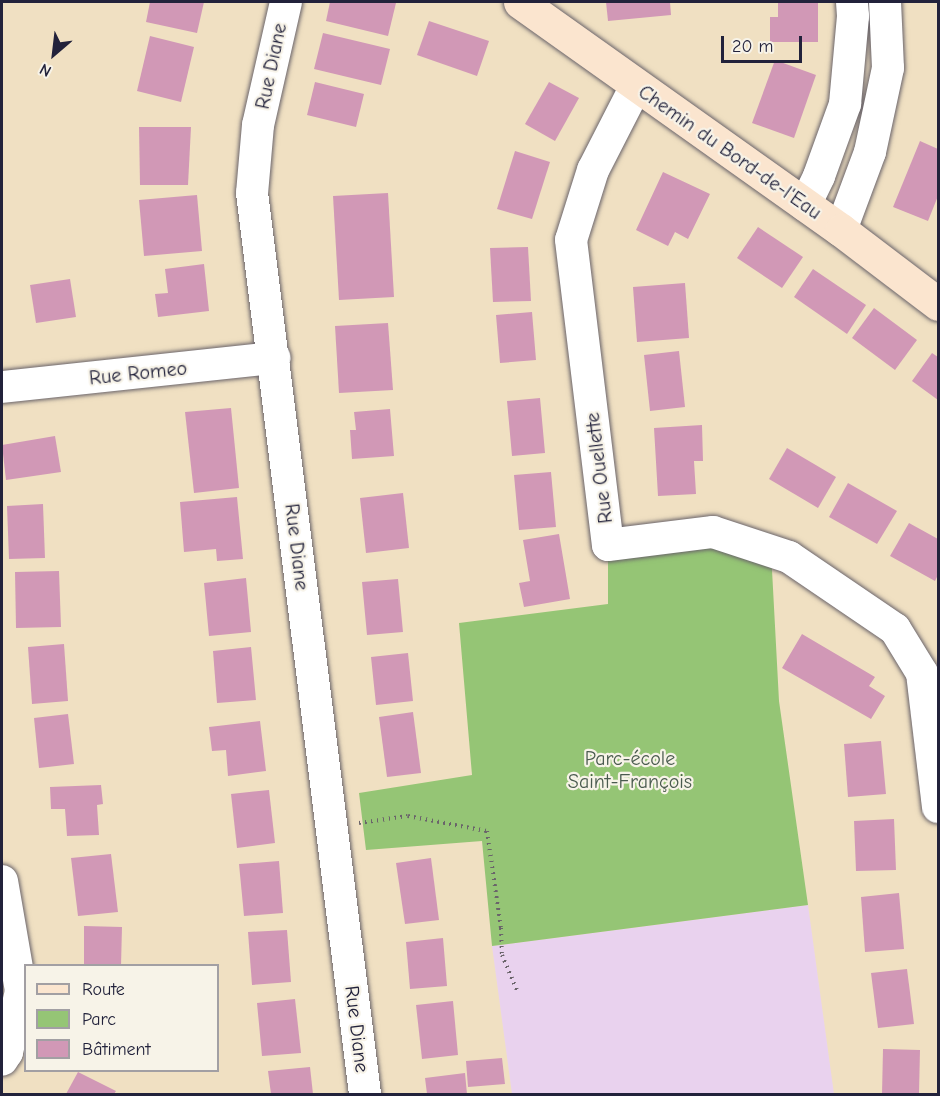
<!DOCTYPE html>
<meta charset="utf-8">
<style>
body{margin:0}
#map{position:relative;width:940px;height:1096px;overflow:hidden;background:#f0e0c2;font-family:"Comic Neue",sans-serif}
div>[style]{position:absolute}
.built>*{inset:0;background:#e9d2ee}
.green>*{inset:0;background:#95c575}
.building>*{inset:0;background:#d198b6}
.path>*{height:4px;margin-top:-2px;transform-origin:0;background:repeating-linear-gradient(90deg,#6a646a 0 1.5px,transparent 0 6px)}
.roads{filter:drop-shadow(0 0 2px #6a646a) drop-shadow(0 0 2px #6a646a)}
.street>*{height:32px;margin:-16px;padding:0 16px;transform-origin:16px;border-radius:16px;background:#fff}
.secondary>*{height:33px;margin:-16.5px;padding:0 16.5px;transform-origin:16.5px;border-radius:16.5px;background:#fbe5cf}
span{translate:-50% -50%;white-space:nowrap;text-align:center;line-height:1.15;-webkit-text-stroke:4.5px #f7f3e8;paint-order:stroke}
.street-label{font-size:20px;color:#22223b}
.park-label{font-size:20px;color:#4a5b4f}
.frame{position:absolute;inset:0;border:3px solid #22223b;pointer-events:none}
.legend{position:absolute;left:24px;top:964px;width:195px;height:108px;box-sizing:border-box;background:#f7f3e8;border:2px solid #a29fa3;margin:0;padding:8px 10px;list-style:none;font-size:18px;color:#22223b}
.legend li{display:flex;align-items:center;gap:12px;height:30px}
.legend b{width:30px;border:2px solid #a29fa3}
.north{position:absolute;left:24px;top:24px;width:60px;height:60px;-webkit-text-stroke:4px #f7f3e8;paint-order:stroke;rotate:208deg;font-size:16px;font-weight:700;line-height:24px;text-align:center;color:#22223b}
.north::after{content:'';display:block;margin:auto;width:21px;height:27px;background:#22223b;clip-path:polygon(50% 0,100% 100%,50% 72%,0 100%)}
.scale{position:absolute;left:721px;top:36px;width:81px;height:27px;box-sizing:border-box;border:3px solid #22223b;border-top:0;padding-left:8px;font-size:18px;line-height:21px;white-space:nowrap;color:#22223b;-webkit-text-stroke:4px #f7f3e8;paint-order:stroke}
</style>
<div id="map">
<div class="built">
<i style="clip-path:polygon(808px 905px,834px 1094px,512px 1094px,492px 946px)"></i>
</div>
<div class="green">
<i style="clip-path:polygon(713px 532px,771px 551px,779px 701px,808px 905px,492px 946px,482px 841px,366px 850px,359px 793px,472px 775px,459px 623px,608px 604px,608px 545px)"></i>
</div>
<div class="building">
<i style="clip-path:polygon(150px 2px,204px 2px,197px 33px,146px 22px)"></i>
<i style="clip-path:polygon(330px 2px,396px 3px,388px 36px,326px 21px)"></i>
<i style="clip-path:polygon(606px 2px,670px 2px,671px 15px,608px 21px)"></i>
<i style="clip-path:polygon(778px 2px,818px 2px,818px 42px,770px 42px,770px 17px,778px 17px)"></i>
<i style="clip-path:polygon(429px 21px,489px 41px,477px 76px,417px 55px)"></i>
<i style="clip-path:polygon(323px 33px,390px 49px,381px 85px,314px 69px)"></i>
<i style="clip-path:polygon(150px 36px,194px 47px,181px 102px,137px 91px)"></i>
<i style="clip-path:polygon(775px 60px,816px 75px,794px 138px,752px 123px)"></i>
<i style="clip-path:polygon(315px 82px,364px 94px,356px 127px,307px 115px)"></i>
<i style="clip-path:polygon(549px 82px,579px 98px,555px 141px,525px 124px)"></i>
<i style="clip-path:polygon(139px 127px,191px 127px,188px 185px,140px 185px)"></i>
<i style="clip-path:polygon(920px 141px,938px 149px,938px 196px,928px 221px,893px 207px)"></i>
<i style="clip-path:polygon(515px 151px,550px 162px,532px 219px,497px 209px)"></i>
<i style="clip-path:polygon(663px 172px,710px 194px,688px 239px,675px 232px,668px 246px,636px 230px)"></i>
<i style="clip-path:polygon(388px 193px,394px 297px,339px 300px,333px 196px)"></i>
<i style="clip-path:polygon(197px 195px,202px 251px,144px 256px,139px 200px)"></i>
<i style="clip-path:polygon(758px 227px,803px 257px,782px 288px,737px 258px)"></i>
<i style="clip-path:polygon(528px 247px,531px 301px,493px 302px,490px 248px)"></i>
<i style="clip-path:polygon(204px 264px,209px 311px,158px 317px,155px 294px,168px 293px,165px 269px)"></i>
<i style="clip-path:polygon(813px 269px,866px 305px,847px 334px,794px 297px)"></i>
<i style="clip-path:polygon(70px 279px,76px 317px,36px 323px,30px 285px)"></i>
<i style="clip-path:polygon(685px 283px,689px 338px,637px 342px,633px 287px)"></i>
<i style="clip-path:polygon(874px 308px,917px 340px,895px 370px,852px 338px)"></i>
<i style="clip-path:polygon(532px 312px,536px 360px,500px 363px,496px 315px)"></i>
<i style="clip-path:polygon(388px 323px,393px 390px,339px 393px,335px 326px)"></i>
<i style="clip-path:polygon(679px 351px,685px 407px,650px 411px,644px 355px)"></i>
<i style="clip-path:polygon(932px 353px,938px 357px,938px 400px,912px 381px)"></i>
<i style="clip-path:polygon(540px 398px,545px 453px,512px 456px,507px 401px)"></i>
<i style="clip-path:polygon(231px 408px,239px 488px,194px 493px,185px 412px)"></i>
<i style="clip-path:polygon(390px 409px,394px 456px,352px 459px,350px 430px,356px 430px,354px 412px)"></i>
<i style="clip-path:polygon(702px 425px,703px 461px,694px 461px,696px 494px,658px 496px,654px 428px)"></i>
<i style="clip-path:polygon(55px 436px,61px 472px,6px 480px,2px 445px)"></i>
<i style="clip-path:polygon(787px 448px,836px 477px,818px 508px,769px 479px)"></i>
<i style="clip-path:polygon(551px 472px,556px 527px,519px 530px,514px 475px)"></i>
<i style="clip-path:polygon(848px 483px,897px 511px,877px 544px,829px 517px)"></i>
<i style="clip-path:polygon(403px 493px,409px 548px,366px 553px,360px 498px)"></i>
<i style="clip-path:polygon(237px 497px,243px 559px,217px 561px,216px 549px,184px 552px,180px 502px)"></i>
<i style="clip-path:polygon(43px 504px,45px 558px,9px 559px,7px 506px)"></i>
<i style="clip-path:polygon(909px 523px,938px 539px,938px 575px,935px 581px,890px 556px)"></i>
<i style="clip-path:polygon(559px 534px,570px 599px,524px 607px,519px 583px,530px 581px,523px 540px)"></i>
<i style="clip-path:polygon(59px 571px,61px 627px,16px 628px,15px 572px)"></i>
<i style="clip-path:polygon(246px 578px,251px 632px,209px 636px,204px 583px)"></i>
<i style="clip-path:polygon(398px 579px,403px 632px,367px 635px,362px 582px)"></i>
<i style="clip-path:polygon(802px 634px,875px 677px,869px 686px,885px 696px,871px 719px,782px 668px)"></i>
<i style="clip-path:polygon(64px 644px,68px 701px,32px 704px,28px 647px)"></i>
<i style="clip-path:polygon(251px 647px,256px 700px,217px 703px,213px 651px)"></i>
<i style="clip-path:polygon(408px 653px,413px 701px,376px 705px,371px 657px)"></i>
<i style="clip-path:polygon(413px 712px,421px 773px,387px 777px,379px 717px)"></i>
<i style="clip-path:polygon(68px 714px,74px 764px,39px 768px,34px 718px)"></i>
<i style="clip-path:polygon(260px 721px,266px 771px,228px 776px,226px 750px,212px 751px,209px 727px)"></i>
<i style="clip-path:polygon(881px 741px,886px 794px,848px 797px,844px 744px)"></i>
<i style="clip-path:polygon(101px 785px,103px 804px,97px 805px,99px 835px,67px 836px,65px 809px,51px 809px,50px 787px)"></i>
<i style="clip-path:polygon(269px 790px,275px 843px,237px 848px,231px 794px)"></i>
<i style="clip-path:polygon(894px 819px,896px 870px,856px 871px,854px 821px)"></i>
<i style="clip-path:polygon(111px 854px,118px 912px,78px 916px,71px 858px)"></i>
<i style="clip-path:polygon(431px 858px,439px 920px,405px 924px,396px 863px)"></i>
<i style="clip-path:polygon(279px 861px,283px 913px,244px 916px,239px 864px)"></i>
<i style="clip-path:polygon(899px 893px,904px 949px,865px 952px,861px 897px)"></i>
<i style="clip-path:polygon(84px 926px,122px 927px,121px 966px,84px 966px)"></i>
<i style="clip-path:polygon(287px 930px,291px 982px,252px 985px,248px 932px)"></i>
<i style="clip-path:polygon(443px 938px,447px 986px,410px 989px,406px 942px)"></i>
<i style="clip-path:polygon(907px 969px,914px 1024px,878px 1028px,871px 973px)"></i>
<i style="clip-path:polygon(295px 999px,301px 1053px,262px 1056px,257px 1003px)"></i>
<i style="clip-path:polygon(453px 1001px,458px 1055px,422px 1059px,416px 1005px)"></i>
<i style="clip-path:polygon(883px 1049px,920px 1050px,919px 1094px,882px 1094px)"></i>
<i style="clip-path:polygon(502px 1058px,505px 1084px,468px 1087px,466px 1061px)"></i>
<i style="clip-path:polygon(310px 1067px,313px 1094px,271px 1094px,268px 1071px)"></i>
<i style="clip-path:polygon(78px 1072px,116px 1091px,114px 1094px,66px 1094px)"></i>
<i style="clip-path:polygon(465px 1073px,467px 1094px,427px 1094px,425px 1078px)"></i>
</div>
<div class="path">
<i style="left:359px;top:823px;width:49px;rotate:-8.1deg"></i>
<i style="left:408px;top:816px;width:80px;rotate:10.8deg"></i>
<i style="left:487px;top:831px;width:98px;rotate:81.8deg"></i>
<i style="left:501px;top:928px;width:27px;rotate:88deg"></i>
<i style="left:502px;top:955px;width:38px;rotate:67deg"></i>
</div>
<div class="roads">
<div class="street">
<i style="left:286px;top:2px;width:126px;rotate:102.8deg"></i>
<i style="left:258px;top:125px;width:68px;rotate:95deg"></i>
<i style="left:252px;top:193px;width:908px;rotate:82.85deg"></i>
<i style="left:636px;top:86px;width:94px;rotate:117.1deg"></i>
<i style="left:593px;top:170px;width:73px;rotate:107.4deg"></i>
<i style="left:571px;top:240px;width:307px;rotate:83.1deg"></i>
<i style="left:608px;top:545px;width:106px;rotate:-7.1deg"></i>
<i style="left:713px;top:532px;width:80px;rotate:18.2deg"></i>
<i style="left:789px;top:557px;width:128px;rotate:34.2deg"></i>
<i style="left:895px;top:629px;width:52px;rotate:58.5deg"></i>
<i style="left:922px;top:673px;width:135px;rotate:83.2deg"></i>
<i style="left:805px;top:205px;width:32px;rotate:-64deg"></i>
<i style="left:819px;top:176px;width:77px;rotate:-70.1deg"></i>
<i style="left:845px;top:104px;width:88px;rotate:-84.8deg"></i>
<i style="left:853px;top:16px;width:14px;rotate:-94deg"></i>
<i style="left:841px;top:230px;width:83px;rotate:-69.6deg"></i>
<i style="left:870px;top:152px;width:86px;rotate:-77.9deg"></i>
<i style="left:888px;top:68px;width:66px;rotate:-92.6deg"></i>
<i style="left:2px;top:387px;width:274px;rotate:-6.1deg"></i>
<i style="left:2px;top:881px;width:112px;rotate:80.2deg"></i>
<i style="left:21px;top:991px;width:63px;rotate:102.9deg"></i>
<i style="left:7px;top:1052px;width:9px;rotate:122deg"></i>
</div>
<div class="secondary">
<i style="left:520px;top:2px;width:394px;rotate:35.4deg"></i>
<i style="left:841px;top:230px;width:122px;rotate:37.3deg"></i>
</div>
</div>
<div class="street-label">
<span style="left:271px;top:66px;rotate:-78deg">Rue Diane</span>
<span style="left:730px;top:152px;rotate:35deg">Chemin du Bord-de-l'Eau</span>
<span style="left:138px;top:373px;rotate:-6deg">Rue Romeo</span>
<span style="left:599px;top:468px;rotate:-97deg">Rue Ouellette</span>
<span style="left:297px;top:547px;rotate:83deg">Rue Diane</span>
<span style="left:357px;top:1029px;rotate:83deg">Rue Diane</span>
</div>
<div class="park-label">
<span style="left:630px;top:770px">Parc-école<br>Saint-François</span>
</div>
<div class="frame"></div>
<ul class="legend">
<li><b style="height:8px;background:#fbe5cf"></b>Route</li>
<li><b style="height:16px;background:#95c575"></b>Parc</li>
<li><b style="height:16px;background:#d198b6"></b>Bâtiment</li>
</ul>
<div class="north">N</div>
<div class="scale">20 m</div>
</div>
